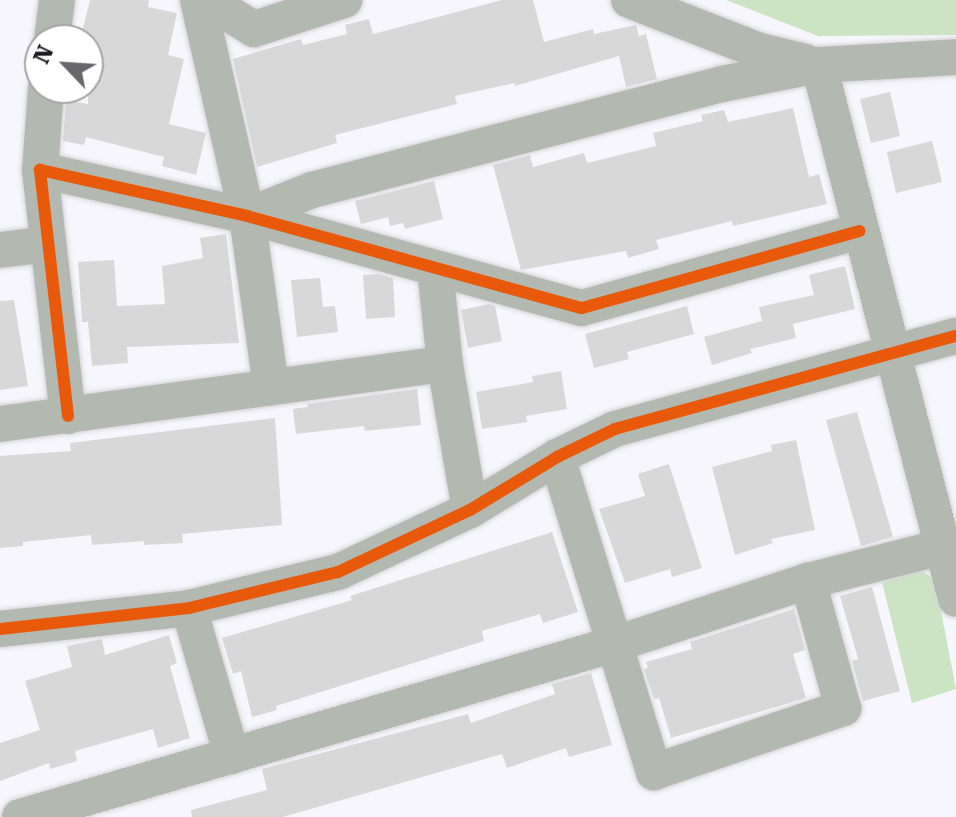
<!DOCTYPE html>
<style>
body{margin:0}
#map{position:relative;width:956px;height:817px;overflow:hidden;background:#f6f6fc;font-family:"Roboto Serif",serif}
div>[style]{position:absolute}
.green>*{inset:0;background:#cce4c3}
.building>*{inset:0;background:#d9d8d9}
.roads{filter:drop-shadow(0 0 2px #d4d4d8) drop-shadow(0 0 2px #d4d4d8)}
.minor>*{height:36px;margin:-18px;padding:0 18px;transform-origin:18px;border-radius:18px;background:#b3b9b0}
.cycleway>*{height:12px;margin:-6px;padding:0 6px;transform-origin:6px;border-radius:6px;background:#e8590c}
span{translate:-50% -50%;white-space:nowrap;text-align:center;line-height:1.15;-webkit-text-stroke:8px #fff;paint-order:stroke}
.north{position:absolute;left:24px;top:24px;width:80px;height:80px;box-sizing:border-box;background:#fff;border:2px solid #a4a4a5;border-radius:50%;rotate:295deg;font-size:22px;font-weight:700;line-height:32px;text-align:center;color:#1b1b1e}
.north::after{content:'';display:block;margin:auto;width:28px;height:36px;background:#68686c;clip-path:polygon(50% 0,100% 100%,50% 72%,0 100%)}
</style>
<div id="map">
<div class="green">
<i style="clip-path:polygon(726px 0,956px 0,956px 35px,818px 36px)"></i>
<i style="clip-path:polygon(922px 571px,935px 580px,956px 689px,912px 703px,882px 582px)"></i>
</div>
<div class="building">
<i style="clip-path:polygon(90px 0,149px 0,148px 7px,177px 13px,168px 55px,184px 59px,169px 124px,206px 133px,196px 175px,162px 166px,164px 157px,86px 137px,84px 145px,63px 141px,66px 100px,88px 104px,88px 40px,80px 40px)"></i>
<i style="clip-path:polygon(502px 0,533px 0,544px 42px,593px 29px,594px 34px,636px 25px,639px 36px,646px 34px,657px 79px,626px 87px,619px 56px,515px 86px,515px 83px,455px 96px,457px 104px,335px 135px,337px 143px,257px 167px,233px 59px,301px 39px,303px 45px,347px 34px,345px 25px,369px 19px,373px 34px)"></i>
<i style="clip-path:polygon(890px 92px,900px 136px,871px 143px,860px 99px)"></i>
<i style="clip-path:polygon(793px 108px,809px 177px,819px 174px,827px 204px,733px 226px,732px 221px,656px 240px,659px 249px,628px 258px,626px 251px,521px 270px,493px 165px,530px 155px,533px 167px,584px 153px,587px 163px,656px 146px,653px 133px,703px 121px,701px 115px,724px 110px,728px 122px)"></i>
<i style="clip-path:polygon(932px 141px,942px 182px,896px 193px,887px 152px)"></i>
<i style="clip-path:polygon(434px 181px,443px 219px,405px 229px,403px 223px,390px 226px,388px 217px,361px 224px,355px 201px)"></i>
<i style="clip-path:polygon(226px 234px,239px 343px,127px 347px,128px 363px,92px 366px,88px 322px,82px 322px,78px 262px,114px 260px,117px 306px,165px 304px,162px 266px,203px 258px,200px 238px)"></i>
<i style="clip-path:polygon(845px 266px,855px 309px,793px 324px,796px 338px,750px 349px,752px 353px,712px 365px,704px 337px,762px 321px,759px 307px,814px 295px,809px 275px)"></i>
<i style="clip-path:polygon(379px 274px,393px 278px,395px 317px,366px 319px,363px 275px)"></i>
<i style="clip-path:polygon(320px 278px,323px 307px,335px 306px,338px 332px,297px 337px,291px 280px)"></i>
<i style="clip-path:polygon(14px 300px,28px 386px,0 390px,0 301px)"></i>
<i style="clip-path:polygon(489px 304px,495px 306px,502px 341px,468px 348px,461px 310px)"></i>
<i style="clip-path:polygon(687px 306px,694px 334px,627px 352px,629px 359px,594px 368px,585px 334px)"></i>
<i style="clip-path:polygon(561px 371px,567px 409px,526px 416px,527px 422px,482px 429px,476px 392px,533px 382px,532px 376px)"></i>
<i style="clip-path:polygon(417px 389px,421px 425px,365px 431px,364px 426px,296px 434px,293px 409px,308px 407px,307px 404px)"></i>
<i style="clip-path:polygon(857px 412px,893px 537px,861px 546px,826px 420px)"></i>
<i style="clip-path:polygon(275px 418px,282px 525px,182px 534px,183px 543px,144px 545px,144px 541px,92px 545px,91px 535px,23px 542px,23px 546px,0 548px,0 456px,71px 451px,70px 443px)"></i>
<i style="clip-path:polygon(796px 440px,815px 530px,771px 539px,773px 543px,735px 555px,712px 467px,772px 451px,771px 445px)"></i>
<i style="clip-path:polygon(669px 464px,702px 568px,672px 577px,670px 569px,625px 583px,599px 509px,645px 496px,638px 474px)"></i>
<i style="clip-path:polygon(552px 532px,578px 612px,543px 623px,540px 614px,482px 631px,484px 641px,276px 706px,277px 710px,252px 717px,241px 671px,233px 674px,222px 638px,352px 600px,350px 596px)"></i>
<i style="clip-path:polygon(872px 587px,900px 691px,863px 701px,852px 661px,858px 659px,840px 596px)"></i>
<i style="clip-path:polygon(794px 609px,805px 650px,793px 654px,806px 698px,671px 738px,659px 698px,654px 699px,644px 669px,648px 668px,646px 662px,692px 649px,690px 642px)"></i>
<i style="clip-path:polygon(169px 635px,177px 663px,170px 666px,190px 738px,158px 748px,153px 729px,75px 751px,77px 761px,50px 769px,49px 763px,0 781px,0 743px,40px 730px,25px 681px,72px 667px,67px 646px,102px 639px,105px 655px)"></i>
<i style="clip-path:polygon(591px 673px,612px 745px,569px 757px,566px 748px,507px 768px,502px 754px,283px 817px,192px 817px,191px 810px,267px 790px,262px 769px,468px 714px,471px 723px,555px 694px,552px 684px)"></i>
</div>
<div class="roads">
<div class="minor">
<i style="left:198px;top:0;width:221px;rotate:77.2deg"></i>
<i style="left:247px;top:216px;width:173px;rotate:82deg"></i>
<i style="left:206px;top:0;width:56px;rotate:31.1deg"></i>
<i style="left:254px;top:29px;width:95px;rotate:-17.9deg"></i>
<i style="left:629px;top:0;width:141px;rotate:21.3deg"></i>
<i style="left:760px;top:51px;width:47px;rotate:13.4deg"></i>
<i style="left:52px;top:40px;width:40px;rotate:-82.9deg"></i>
<i style="left:819px;top:65px;width:551px;rotate:75.61deg"></i>
<i style="left:40px;top:170px;width:82px;rotate:-85.8deg"></i>
<i style="left:247px;top:216px;width:70px;rotate:-21.8deg"></i>
<i style="left:312px;top:190px;width:423px;rotate:-14.5deg"></i>
<i style="left:722px;top:84px;width:99px;rotate:-11.1deg"></i>
<i style="left:819px;top:65px;width:137px;rotate:-3.3deg"></i>
<i style="left:0;top:250px;width:48px;rotate:-7.1deg"></i>
<i style="left:435px;top:268px;width:97px;rotate:84.1deg"></i>
<i style="left:445px;top:364px;width:148px;rotate:80.3deg"></i>
<i style="left:68px;top:416px;width:248px;rotate:-96.5deg"></i>
<i style="left:40px;top:170px;width:212px;rotate:12.5deg"></i>
<i style="left:247px;top:216px;width:347px;rotate:15.4deg"></i>
<i style="left:582px;top:308px;width:288px;rotate:-15.5deg"></i>
<i style="left:0;top:424px;width:449px;rotate:-7.7deg"></i>
<i style="left:557px;top:457px;width:330px;rotate:72.9deg"></i>
<i style="left:654px;top:772px;width:200px;rotate:-18.7deg"></i>
<i style="left:843px;top:708px;width:132px;rotate:-105.4deg"></i>
<i style="left:189px;top:608px;width:154px;rotate:73.8deg"></i>
<i style="left:0;top:629px;width:190px;rotate:-6.3deg"></i>
<i style="left:189px;top:608px;width:153px;rotate:-13.6deg"></i>
<i style="left:338px;top:572px;width:146px;rotate:-25.2deg"></i>
<i style="left:470px;top:510px;width:102px;rotate:-31.3deg"></i>
<i style="left:557px;top:457px;width:64px;rotate:-25.8deg"></i>
<i style="left:615px;top:429px;width:353px;rotate:-15.3deg"></i>
<i style="left:20px;top:817px;width:620px;rotate:-16.21deg"></i>
<i style="left:615px;top:644px;width:203px;rotate:-18.1deg"></i>
<i style="left:808px;top:581px;width:138px;rotate:-14.2deg"></i>
</div>
</div>
<div class="cycleway">
<i style="left:68px;top:416px;width:248px;rotate:-96.5deg"></i>
<i style="left:40px;top:170px;width:212px;rotate:12.5deg"></i>
<i style="left:247px;top:216px;width:347px;rotate:15.4deg"></i>
<i style="left:582px;top:308px;width:288px;rotate:-15.5deg"></i>
<i style="left:0;top:629px;width:190px;rotate:-6.3deg"></i>
<i style="left:189px;top:608px;width:153px;rotate:-13.6deg"></i>
<i style="left:338px;top:572px;width:146px;rotate:-25.2deg"></i>
<i style="left:470px;top:510px;width:102px;rotate:-31.3deg"></i>
<i style="left:557px;top:457px;width:64px;rotate:-25.8deg"></i>
<i style="left:615px;top:429px;width:353px;rotate:-15.3deg"></i>
</div>
<div class="north">N</div>
</div>
